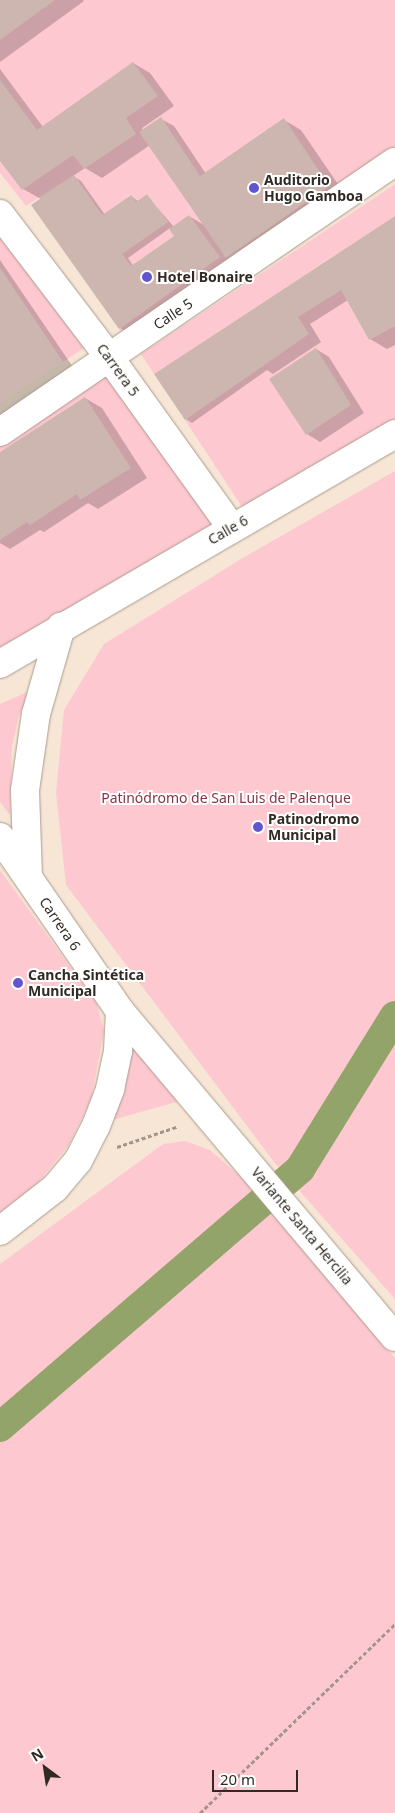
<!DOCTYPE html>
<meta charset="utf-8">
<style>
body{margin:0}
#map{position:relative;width:395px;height:1813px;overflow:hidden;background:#f7e6d6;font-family:"Noto Sans",sans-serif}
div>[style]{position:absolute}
.green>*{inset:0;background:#fec8d0}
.shadow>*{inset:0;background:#0003}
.canal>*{height:30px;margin:-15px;padding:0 15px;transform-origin:15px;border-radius:15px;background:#92a46a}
.building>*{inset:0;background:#ceb6b0}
.path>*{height:3px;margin-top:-1.5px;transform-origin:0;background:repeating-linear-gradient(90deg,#a29589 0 4px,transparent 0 6.5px)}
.roads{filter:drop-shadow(0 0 1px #ab9b8c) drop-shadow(0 0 1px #ab9b8c)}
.minor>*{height:28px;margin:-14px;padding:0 14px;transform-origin:14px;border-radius:14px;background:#fff}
.dots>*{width:14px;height:14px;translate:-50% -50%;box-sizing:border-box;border:2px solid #fff;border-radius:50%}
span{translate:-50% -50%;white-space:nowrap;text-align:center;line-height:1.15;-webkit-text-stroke:4px #fff;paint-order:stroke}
.poi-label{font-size:14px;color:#312a24;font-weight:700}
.left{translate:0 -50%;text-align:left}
.street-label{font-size:14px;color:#312a24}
.park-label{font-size:14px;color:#853447}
.north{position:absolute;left:20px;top:1743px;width:50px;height:50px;-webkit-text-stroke:4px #fff;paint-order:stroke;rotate:329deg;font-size:14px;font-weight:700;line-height:20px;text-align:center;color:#312a24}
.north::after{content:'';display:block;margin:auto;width:18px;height:22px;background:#312a24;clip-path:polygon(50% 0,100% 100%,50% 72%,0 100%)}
.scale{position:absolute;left:212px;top:1770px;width:86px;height:22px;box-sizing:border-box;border:2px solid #312a24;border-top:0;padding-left:6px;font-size:15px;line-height:18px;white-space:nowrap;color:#312a24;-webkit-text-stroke:4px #fff;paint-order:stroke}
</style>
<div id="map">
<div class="green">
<i style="clip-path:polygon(0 0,395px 0,395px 146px,125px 337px,119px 329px,219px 257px,189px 215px,169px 229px,174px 236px,131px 266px,122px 254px,168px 222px,147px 194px,136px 202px,130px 195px,102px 215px,74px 175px,26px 206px,0 173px)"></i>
<i style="clip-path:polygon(395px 184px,395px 216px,154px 374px,141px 354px)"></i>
<i style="clip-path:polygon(0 226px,90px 344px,63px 362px,0 268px)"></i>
<i style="clip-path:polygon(341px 290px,369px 340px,395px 326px,395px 428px,248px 516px,185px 420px,223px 392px,298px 317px)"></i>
<i style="clip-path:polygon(106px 369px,219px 523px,0 652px,0 441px)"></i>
<i style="clip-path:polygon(395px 471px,395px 1299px,274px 1162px,66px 885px,56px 793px,64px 710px,104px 644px,246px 556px)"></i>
<i style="clip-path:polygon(34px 689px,19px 715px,12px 747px,10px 815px,0 802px,0 704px)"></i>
<i style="clip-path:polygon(0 870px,97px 1004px,104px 1031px,91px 1100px,68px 1146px,37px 1184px,0 1213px)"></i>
<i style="clip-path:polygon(131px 1040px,180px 1101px,112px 1120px)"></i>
<i style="clip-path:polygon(185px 1141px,210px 1150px,241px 1177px,395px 1358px,395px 1813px,0 1813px,0 1264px,163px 1144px)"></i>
</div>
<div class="shadow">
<i style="clip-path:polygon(0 0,83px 0,84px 1px,0 62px)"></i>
<i style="clip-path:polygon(evenodd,133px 63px,150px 73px,174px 106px,142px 128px,143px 131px,161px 119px,174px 126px,206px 174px,284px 120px,301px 130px,346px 196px,137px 338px,120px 328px,41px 199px,23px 189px,0 158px,0 69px,43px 127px,133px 63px,150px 145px,204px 225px,189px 216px,174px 227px,147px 196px,139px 202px,131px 196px,105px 215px,81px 181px,73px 176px,85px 168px,102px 178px,150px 145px,133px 63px,170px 228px,176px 236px,134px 266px,132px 264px,128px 258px,170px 228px)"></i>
<i style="clip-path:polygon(395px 218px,395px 345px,387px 349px,370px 339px,348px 300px,310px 324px,321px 342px,273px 374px,267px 370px,192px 423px,186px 419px,155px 374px)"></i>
<i style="clip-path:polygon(0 260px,75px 370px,0 418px)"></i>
<i style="clip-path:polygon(316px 349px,329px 357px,364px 413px,320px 442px,307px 434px)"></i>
<i style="clip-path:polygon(85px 398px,102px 408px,147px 478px,98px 509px,88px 503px,44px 532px,40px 530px,10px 549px,0 543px,0 454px)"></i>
</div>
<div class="canal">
<i style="left:0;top:1427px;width:396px;rotate:-40.7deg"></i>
<i style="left:300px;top:1169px;width:180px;rotate:-58.2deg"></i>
</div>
<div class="building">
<i style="clip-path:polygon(0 0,55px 0,0 40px)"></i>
<i style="clip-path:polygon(133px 62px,158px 96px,126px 118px,136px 134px,84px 169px,73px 155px,22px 190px,0 161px,0 80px,37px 130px)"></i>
<i style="clip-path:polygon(161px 117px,200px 176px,284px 118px,329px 186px,226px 258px,139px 132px)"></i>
<i style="clip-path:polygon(74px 175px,102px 215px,131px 195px,136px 202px,147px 194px,168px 222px,122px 254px,131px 266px,174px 236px,169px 229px,189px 215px,220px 257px,119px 329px,31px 205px)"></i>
<i style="clip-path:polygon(395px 216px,395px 326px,369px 340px,341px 290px,298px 317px,309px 334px,185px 420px,154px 374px)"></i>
<i style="clip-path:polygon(0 268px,63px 362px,0 403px)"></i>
<i style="clip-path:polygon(316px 348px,351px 405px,306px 435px,269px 379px)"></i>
<i style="clip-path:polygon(85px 397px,131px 468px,80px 500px,77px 494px,30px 525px,27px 522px,0 540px,0 452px)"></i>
</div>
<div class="path">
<i style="left:117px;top:1147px;width:65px;rotate:-18.7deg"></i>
<i style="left:200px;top:1813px;width:272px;rotate:-44.1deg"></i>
</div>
<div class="roads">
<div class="minor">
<i style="left:0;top:214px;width:180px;rotate:52.7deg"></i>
<i style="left:109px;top:357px;width:211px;rotate:54.3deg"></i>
<i style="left:0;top:432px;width:478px;rotate:-34.4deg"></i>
<i style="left:0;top:664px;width:457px;rotate:-30.2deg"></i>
<i style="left:0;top:837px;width:211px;rotate:55.4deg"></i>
<i style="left:120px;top:1011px;width:426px;rotate:49.9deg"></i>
<i style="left:28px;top:877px;width:87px;rotate:-92deg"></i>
<i style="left:25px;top:790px;width:77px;rotate:-81.8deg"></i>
<i style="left:36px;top:714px;width:91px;rotate:-74deg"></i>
<i style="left:0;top:1231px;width:70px;rotate:-38deg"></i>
<i style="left:55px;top:1188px;width:35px;rotate:-50deg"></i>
<i style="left:78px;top:1161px;width:39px;rotate:-63deg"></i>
<i style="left:96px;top:1126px;width:40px;rotate:-69deg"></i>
<i style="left:110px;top:1089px;width:39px;rotate:-78deg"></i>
<i style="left:118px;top:1051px;width:40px;rotate:-87.1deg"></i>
</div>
</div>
<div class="dots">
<i style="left:254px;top:188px;background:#6255ce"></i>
<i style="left:147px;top:277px;background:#6255ce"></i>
<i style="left:258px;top:827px;background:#6255ce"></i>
<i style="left:18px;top:983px;background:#6255ce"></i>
</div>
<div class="poi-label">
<span class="left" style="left:264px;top:188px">Auditorio<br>Hugo Gamboa</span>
<span class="left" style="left:157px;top:277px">Hotel Bonaire</span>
<span class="left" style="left:268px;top:827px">Patinodromo<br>Municipal</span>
<span class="left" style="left:28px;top:983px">Cancha Sintética<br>Municipal</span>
</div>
<div class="street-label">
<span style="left:173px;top:314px;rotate:-34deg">Calle 5</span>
<span style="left:118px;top:370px;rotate:54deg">Carrera 5</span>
<span style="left:228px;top:530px;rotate:-30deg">Calle 6</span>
<span style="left:60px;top:924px;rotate:56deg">Carrera 6</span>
<span style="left:302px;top:1226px;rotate:50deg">Variante Santa Hercilia</span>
</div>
<div class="park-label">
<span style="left:226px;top:798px">Patinódromo de San Luis de Palenque</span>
</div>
<div class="north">N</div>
<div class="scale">20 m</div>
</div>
